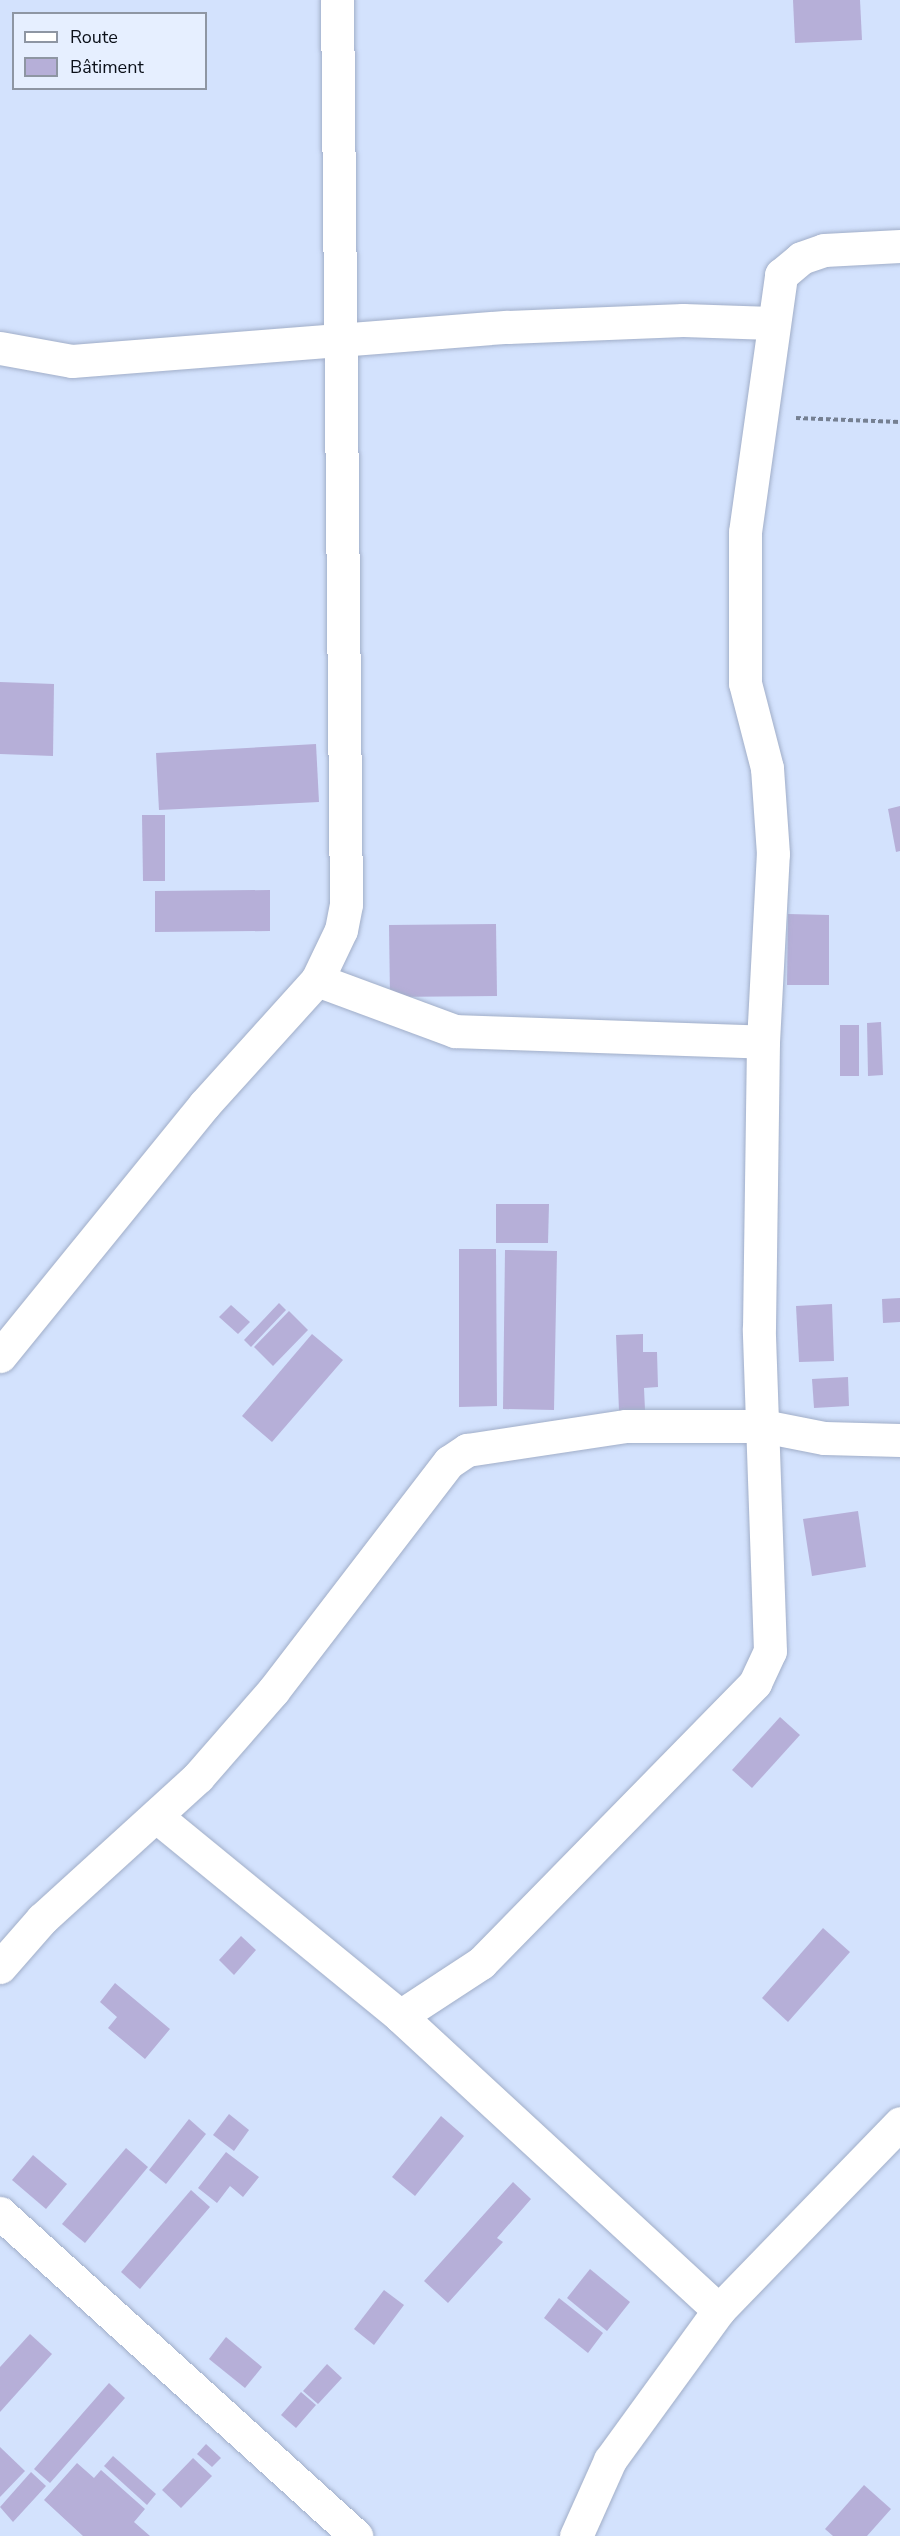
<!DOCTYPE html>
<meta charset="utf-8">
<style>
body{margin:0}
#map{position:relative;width:900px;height:2536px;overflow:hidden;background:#d3e2fd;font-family:"Nunito Sans",sans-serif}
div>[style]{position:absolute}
.building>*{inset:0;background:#b6afd8}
.path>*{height:4px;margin-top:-2px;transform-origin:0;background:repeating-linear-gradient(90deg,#758092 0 4.5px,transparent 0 7.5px)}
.roads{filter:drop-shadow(0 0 2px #a1aec8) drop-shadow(0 0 2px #a1aec8)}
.minor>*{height:33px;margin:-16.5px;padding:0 16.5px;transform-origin:16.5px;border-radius:16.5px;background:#fff}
span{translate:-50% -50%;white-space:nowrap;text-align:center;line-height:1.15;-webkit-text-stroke:5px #e6efff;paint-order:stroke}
.legend{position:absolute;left:12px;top:12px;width:195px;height:78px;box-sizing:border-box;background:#e6efff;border:2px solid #8e96a3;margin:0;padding:8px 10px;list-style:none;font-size:18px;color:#0b1019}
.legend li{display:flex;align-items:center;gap:12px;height:30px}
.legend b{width:30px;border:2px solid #8e96a3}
</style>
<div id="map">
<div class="building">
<i style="clip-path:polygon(793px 0,860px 0,862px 40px,795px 43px)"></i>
<i style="clip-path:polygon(0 682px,54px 684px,53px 756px,0 754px)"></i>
<i style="clip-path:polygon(316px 744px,319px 802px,159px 810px,156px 753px)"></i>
<i style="clip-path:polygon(900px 806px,900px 851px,896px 852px,888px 809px)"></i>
<i style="clip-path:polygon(142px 815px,165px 815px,165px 881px,143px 881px)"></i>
<i style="clip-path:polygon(270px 890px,270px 931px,155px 932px,155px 891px)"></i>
<i style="clip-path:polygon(788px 914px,829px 915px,829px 985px,787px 985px)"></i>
<i style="clip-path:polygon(496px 924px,497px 996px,390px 997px,389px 925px)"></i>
<i style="clip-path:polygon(881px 1022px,883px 1075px,868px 1076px,867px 1023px)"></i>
<i style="clip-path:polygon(840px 1025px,859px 1025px,859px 1076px,840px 1076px)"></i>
<i style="clip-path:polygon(496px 1204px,549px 1204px,548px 1243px,496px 1243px)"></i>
<i style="clip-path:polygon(459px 1249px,496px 1249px,497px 1406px,459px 1407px)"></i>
<i style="clip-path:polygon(505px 1250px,557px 1251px,554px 1410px,503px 1409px)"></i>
<i style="clip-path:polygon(900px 1298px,900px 1322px,883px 1323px,882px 1299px)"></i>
<i style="clip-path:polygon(279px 1303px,286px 1310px,251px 1347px,244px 1340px)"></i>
<i style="clip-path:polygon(832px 1304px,834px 1361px,799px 1362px,796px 1306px)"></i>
<i style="clip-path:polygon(231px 1305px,250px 1322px,238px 1334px,219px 1317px)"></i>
<i style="clip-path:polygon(289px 1311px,308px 1330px,273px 1366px,254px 1347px)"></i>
<i style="clip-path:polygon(312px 1334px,343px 1360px,272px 1442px,242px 1416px)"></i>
<i style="clip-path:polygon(643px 1334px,643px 1352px,657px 1352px,658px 1387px,644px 1388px,645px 1410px,619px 1411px,616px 1335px)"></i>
<i style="clip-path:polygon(848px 1377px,849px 1406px,814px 1408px,812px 1379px)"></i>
<i style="clip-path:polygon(858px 1511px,866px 1567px,812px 1576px,803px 1519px)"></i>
<i style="clip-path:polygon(780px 1717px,800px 1735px,752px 1788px,732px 1770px)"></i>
<i style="clip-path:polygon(823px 1928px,850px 1952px,788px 2022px,762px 1998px)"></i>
<i style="clip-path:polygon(241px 1936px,256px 1950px,234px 1975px,219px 1960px)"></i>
<i style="clip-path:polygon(115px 1983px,170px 2029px,145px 2059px,108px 2028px,117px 2017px,100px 2002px)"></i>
<i style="clip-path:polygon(229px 2114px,249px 2130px,234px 2151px,213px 2135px)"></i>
<i style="clip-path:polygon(441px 2116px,464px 2136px,415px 2196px,392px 2177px)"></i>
<i style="clip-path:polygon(189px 2119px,206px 2134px,166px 2184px,149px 2170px)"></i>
<i style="clip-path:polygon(126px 2148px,148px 2167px,85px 2243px,62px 2224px)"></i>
<i style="clip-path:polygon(226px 2152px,259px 2177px,243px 2197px,230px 2186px,217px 2203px,198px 2188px)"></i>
<i style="clip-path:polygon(33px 2155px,67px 2184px,46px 2209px,12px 2180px)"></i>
<i style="clip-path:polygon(513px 2182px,531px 2199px,497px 2238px,503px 2242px,448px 2303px,424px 2281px)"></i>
<i style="clip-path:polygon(191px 2190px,210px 2207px,140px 2289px,121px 2272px)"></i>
<i style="clip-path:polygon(590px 2269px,630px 2302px,607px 2331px,567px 2298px)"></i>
<i style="clip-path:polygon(384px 2290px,404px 2305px,374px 2345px,354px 2329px)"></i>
<i style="clip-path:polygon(559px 2298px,603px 2333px,588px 2353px,544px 2318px)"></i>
<i style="clip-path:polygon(30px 2334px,52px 2354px,0 2412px,0 2367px)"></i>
<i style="clip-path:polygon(226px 2337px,262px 2367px,245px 2388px,209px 2359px)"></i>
<i style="clip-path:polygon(327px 2364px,342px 2378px,318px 2404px,303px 2391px)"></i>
<i style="clip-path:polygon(109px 2383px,125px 2398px,50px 2483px,34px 2469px)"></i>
<i style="clip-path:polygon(301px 2392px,316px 2405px,296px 2428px,281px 2415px)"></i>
<i style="clip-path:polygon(206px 2444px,221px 2458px,212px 2467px,197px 2454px)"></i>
<i style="clip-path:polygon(0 2447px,25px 2471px,0 2497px)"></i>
<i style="clip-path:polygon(113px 2456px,156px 2494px,147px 2505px,104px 2466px)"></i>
<i style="clip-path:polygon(193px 2458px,212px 2476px,181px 2508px,162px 2490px)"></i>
<i style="clip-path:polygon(77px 2463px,94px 2478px,101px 2470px,145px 2509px,134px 2522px,150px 2536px,83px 2536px,44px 2500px)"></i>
<i style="clip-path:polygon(31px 2472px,46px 2486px,13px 2522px,0 2507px)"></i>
<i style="clip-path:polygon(864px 2485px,891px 2509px,867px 2536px,833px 2536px,825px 2529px)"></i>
</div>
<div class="path">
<i style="left:796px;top:418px;width:104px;rotate:2.2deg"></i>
</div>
<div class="roads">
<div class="minor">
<i style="left:0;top:348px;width:73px;rotate:10.2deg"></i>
<i style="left:72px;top:361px;width:437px;rotate:-4.5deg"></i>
<i style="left:508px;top:327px;width:175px;rotate:-2.3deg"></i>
<i style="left:683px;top:320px;width:89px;rotate:1.9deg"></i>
<i style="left:317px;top:980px;width:147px;rotate:20.3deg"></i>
<i style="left:455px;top:1031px;width:308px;rotate:2deg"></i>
<i style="left:0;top:1356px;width:323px;rotate:-50.9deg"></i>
<i style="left:204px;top:1105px;width:169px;rotate:-47.9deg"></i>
<i style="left:317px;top:980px;width:55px;rotate:-64.4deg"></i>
<i style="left:341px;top:930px;width:26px;rotate:-79deg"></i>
<i style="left:346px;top:904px;width:904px;rotate:-90.57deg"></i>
<i style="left:157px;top:1817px;width:314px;rotate:39.3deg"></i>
<i style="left:400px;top:2016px;width:434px;rotate:42.7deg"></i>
<i style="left:0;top:1967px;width:64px;rotate:-48.8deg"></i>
<i style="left:42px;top:1919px;width:211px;rotate:-42.3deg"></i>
<i style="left:198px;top:1777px;width:114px;rotate:-48.9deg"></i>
<i style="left:273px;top:1691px;width:289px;rotate:-52.5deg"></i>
<i style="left:449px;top:1462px;width:22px;rotate:-34deg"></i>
<i style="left:467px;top:1450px;width:161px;rotate:-8.6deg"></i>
<i style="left:626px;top:1426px;width:137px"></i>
<i style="left:763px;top:1426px;width:62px;rotate:11.1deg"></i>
<i style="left:824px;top:1438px;width:76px;rotate:1.5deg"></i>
<i style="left:400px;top:2016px;width:97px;rotate:-33.2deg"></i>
<i style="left:481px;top:1963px;width:392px;rotate:-45.6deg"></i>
<i style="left:755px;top:1683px;width:35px;rotate:-65deg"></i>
<i style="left:770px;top:1651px;width:323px;rotate:-92deg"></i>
<i style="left:759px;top:1328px;width:286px;rotate:-89.2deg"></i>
<i style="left:763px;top:1042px;width:188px;rotate:-87deg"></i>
<i style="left:773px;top:854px;width:86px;rotate:-94deg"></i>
<i style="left:767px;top:768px;width:88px;rotate:-104.5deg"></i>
<i style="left:745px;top:683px;width:151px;rotate:-90deg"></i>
<i style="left:745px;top:532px;width:260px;rotate:-82deg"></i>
<i style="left:781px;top:275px;width:26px;rotate:-40deg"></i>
<i style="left:801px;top:258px;width:24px;rotate:-19deg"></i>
<i style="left:824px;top:250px;width:76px;rotate:-3deg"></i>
<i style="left:0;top:2213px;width:481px;rotate:42.2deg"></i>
<i style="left:576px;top:2536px;width:83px;rotate:-65.9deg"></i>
<i style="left:610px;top:2460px;width:185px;rotate:-54deg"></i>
<i style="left:719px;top:2310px;width:260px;rotate:-45.9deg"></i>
</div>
</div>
<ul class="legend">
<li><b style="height:8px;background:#fff"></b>Route</li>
<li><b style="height:16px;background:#b6afd8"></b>Bâtiment</li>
</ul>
</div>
